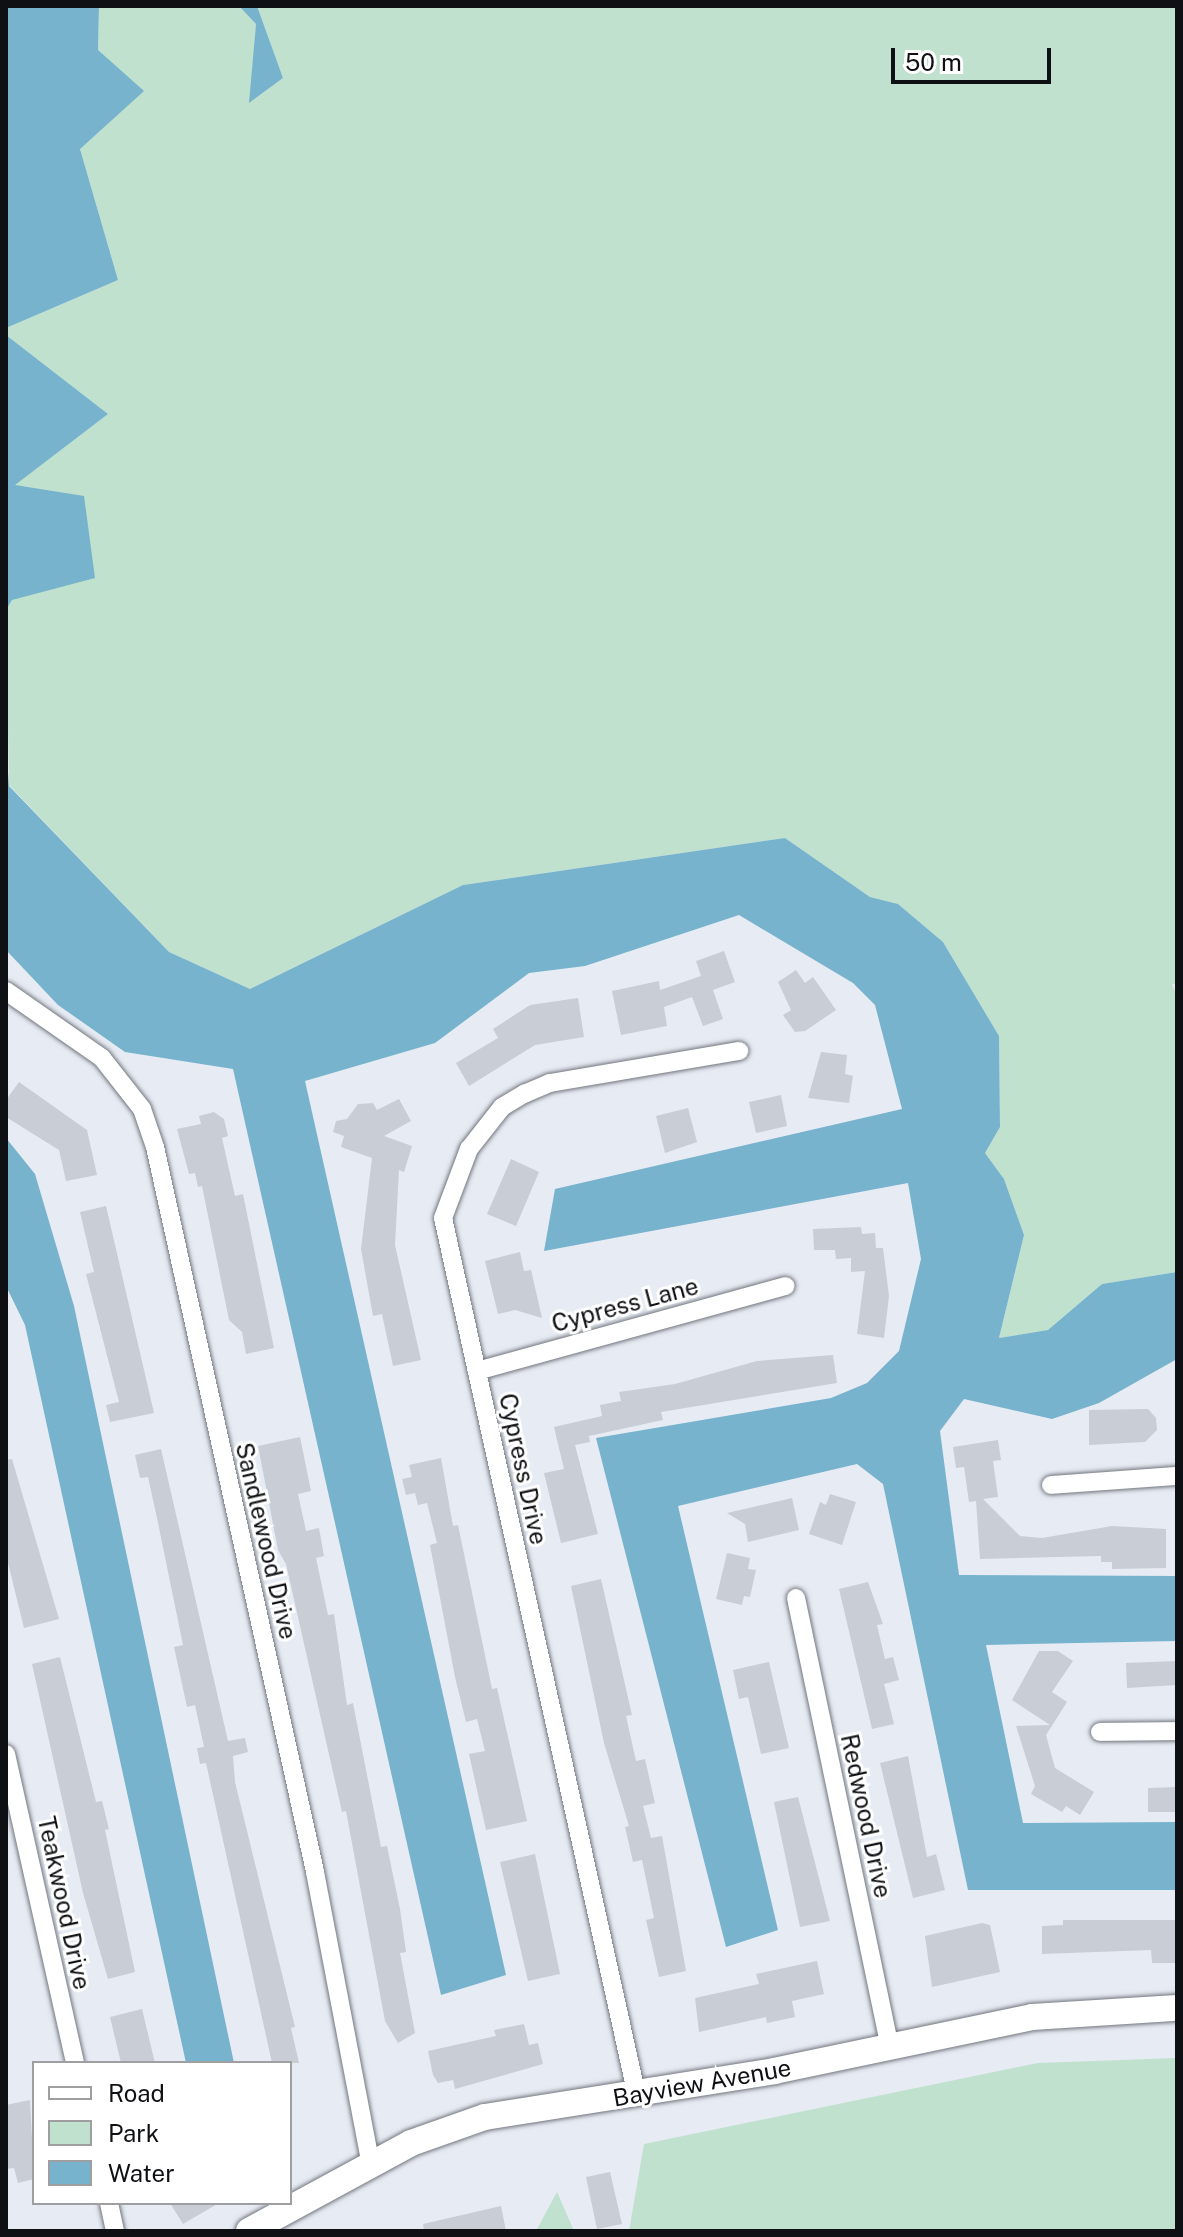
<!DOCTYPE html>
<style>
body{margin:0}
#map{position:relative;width:1183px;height:2237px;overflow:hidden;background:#e7ebf4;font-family:"Public Sans",sans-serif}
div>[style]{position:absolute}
.green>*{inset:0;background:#bfe1ce}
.water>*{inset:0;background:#77b3cc}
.building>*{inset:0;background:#c9cdd6}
.roads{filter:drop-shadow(0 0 2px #72767d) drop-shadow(0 0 2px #72767d)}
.street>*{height:18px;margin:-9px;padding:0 9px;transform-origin:9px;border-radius:9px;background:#fff}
.secondary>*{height:26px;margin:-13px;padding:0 13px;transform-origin:13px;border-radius:13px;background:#fff}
span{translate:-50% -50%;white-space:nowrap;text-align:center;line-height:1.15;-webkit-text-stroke:6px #fff;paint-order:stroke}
.street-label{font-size:24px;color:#0f1013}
.frame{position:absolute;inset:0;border:8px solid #0f1013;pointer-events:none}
.legend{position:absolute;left:32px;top:2061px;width:260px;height:144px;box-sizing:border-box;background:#fff;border:2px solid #9f9fa1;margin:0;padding:10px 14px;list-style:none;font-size:24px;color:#0f1013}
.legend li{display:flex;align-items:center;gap:16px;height:40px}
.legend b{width:40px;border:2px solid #9f9fa1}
.scale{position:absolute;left:891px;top:48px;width:160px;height:36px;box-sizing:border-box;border:4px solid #0f1013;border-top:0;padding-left:10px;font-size:24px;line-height:28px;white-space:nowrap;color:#0f1013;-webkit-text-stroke:6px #fff;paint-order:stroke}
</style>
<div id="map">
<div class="green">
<i style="clip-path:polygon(99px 6px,239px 6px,256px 24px,250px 102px,283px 78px,257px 6px,1177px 6px,1177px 984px,1172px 984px,1177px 996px,1177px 1272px,1102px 1284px,1048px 1330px,999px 1338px,1024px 1235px,1004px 1179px,985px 1153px,1000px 1127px,999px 1036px,943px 942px,898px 904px,870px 897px,785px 838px,463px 885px,250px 989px,169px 952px,9px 785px,6px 610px,12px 600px,14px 485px,108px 414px,6px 335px,6px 328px,118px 280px,80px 149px,98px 50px)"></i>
<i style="clip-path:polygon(1177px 2058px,1177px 2231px,629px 2231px,644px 2144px,1038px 2063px)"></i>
<i style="clip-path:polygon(557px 2192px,574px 2231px,536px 2231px)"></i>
</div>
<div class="water">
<i style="clip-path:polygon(6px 6px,99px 6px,98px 50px,144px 91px,80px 149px,118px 280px,6px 328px)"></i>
<i style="clip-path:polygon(239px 6px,257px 6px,283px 78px,249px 103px,256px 24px)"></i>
<i style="clip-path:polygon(6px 335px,108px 414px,15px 485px,84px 496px,95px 578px,12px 600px,6px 610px)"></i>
<i style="clip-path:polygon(6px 746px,9px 786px,169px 952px,250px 989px,463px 885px,785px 838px,870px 897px,898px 904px,943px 942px,999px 1036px,1000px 1127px,985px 1153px,1004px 1179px,1024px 1235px,999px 1338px,1048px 1330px,1102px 1284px,1177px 1272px,1177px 1359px,1099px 1403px,1052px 1419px,964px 1399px,940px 1431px,959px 1575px,1177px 1576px,1177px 1641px,986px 1645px,1023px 1823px,1177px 1822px,1177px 1890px,968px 1890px,883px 1484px,857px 1464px,678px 1506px,778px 1930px,726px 1947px,596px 1438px,831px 1398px,867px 1383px,899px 1351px,921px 1259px,908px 1183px,544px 1251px,555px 1189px,902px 1109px,875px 1005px,853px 983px,739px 915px,585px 966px,529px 973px,435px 1043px,305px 1081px,506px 1975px,441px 1995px,233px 1069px,125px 1052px,58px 1005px,6px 950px)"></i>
<i style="clip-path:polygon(6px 1138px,35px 1174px,74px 1306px,234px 2063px,186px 2063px,25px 1325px,6px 1286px)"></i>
</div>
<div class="building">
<i style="clip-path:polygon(724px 951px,735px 982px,713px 990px,723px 1019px,703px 1026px,692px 997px,664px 1007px,667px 1026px,621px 1035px,612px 991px,659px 981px,660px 990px,701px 976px,696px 961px)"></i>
<i style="clip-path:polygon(796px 970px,805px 983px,813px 977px,836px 1010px,805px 1031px,795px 1032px,783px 1015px,791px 1010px,778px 982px)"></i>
<i style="clip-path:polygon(578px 998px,584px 1037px,535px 1045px,469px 1086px,456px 1063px,498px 1038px,493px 1029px,530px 1005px)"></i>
<i style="clip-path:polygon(821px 1052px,847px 1055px,845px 1074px,853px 1076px,849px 1103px,808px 1098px)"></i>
<i style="clip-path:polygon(19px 1082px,87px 1130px,97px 1175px,66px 1181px,59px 1150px,6px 1117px,6px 1100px)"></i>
<i style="clip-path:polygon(781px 1095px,787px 1126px,756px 1133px,749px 1102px)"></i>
<i style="clip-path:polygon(399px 1099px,411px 1121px,384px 1136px,412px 1146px,404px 1172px,399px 1170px,395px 1245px,421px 1360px,393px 1366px,382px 1314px,373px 1316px,361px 1249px,372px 1158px,341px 1147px,344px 1136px,333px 1132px,336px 1121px,347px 1119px,358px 1104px,373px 1103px,377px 1110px)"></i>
<i style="clip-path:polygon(688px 1108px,697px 1142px,665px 1153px,656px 1116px)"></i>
<i style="clip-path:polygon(214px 1112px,224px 1119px,228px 1136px,222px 1138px,235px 1196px,243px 1194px,274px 1348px,246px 1354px,242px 1332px,229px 1320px,202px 1186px,198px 1187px,195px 1173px,189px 1174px,177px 1129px,201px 1124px,199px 1116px)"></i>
<i style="clip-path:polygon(511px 1159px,539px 1172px,516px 1226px,487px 1214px)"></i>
<i style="clip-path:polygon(106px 1206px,154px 1413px,110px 1422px,106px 1405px,119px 1402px,86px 1274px,94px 1272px,80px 1212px)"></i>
<i style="clip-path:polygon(861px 1227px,862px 1234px,875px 1233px,876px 1248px,883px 1248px,889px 1296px,884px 1338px,857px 1334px,865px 1271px,851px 1272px,851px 1258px,836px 1259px,835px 1250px,814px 1250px,813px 1229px)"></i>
<i style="clip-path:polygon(520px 1252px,524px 1271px,531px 1270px,542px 1318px,515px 1310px,498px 1314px,485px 1261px)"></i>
<i style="clip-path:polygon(833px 1355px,837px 1383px,661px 1412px,663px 1420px,589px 1436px,590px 1442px,575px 1445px,598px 1534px,561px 1543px,544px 1473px,564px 1469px,554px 1427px,602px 1416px,600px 1405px,621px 1401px,619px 1392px,675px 1384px,757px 1361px)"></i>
<i style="clip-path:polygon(1148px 1409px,1156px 1418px,1157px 1430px,1145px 1442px,1089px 1445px,1089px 1410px)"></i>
<i style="clip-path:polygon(300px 1437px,311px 1491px,298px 1494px,306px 1531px,319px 1528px,324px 1556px,316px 1558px,328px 1615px,334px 1614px,347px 1705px,353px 1703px,381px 1847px,387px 1846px,400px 1909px,406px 1952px,400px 1953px,415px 2033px,398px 2043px,385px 2021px,346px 1811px,342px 1812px,286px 1564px,278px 1550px,258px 1446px)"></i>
<i style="clip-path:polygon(998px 1440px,1001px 1460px,993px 1461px,998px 1497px,983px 1499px,1020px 1536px,1042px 1538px,1112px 1526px,1166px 1529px,1166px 1568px,1112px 1569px,1112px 1562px,1101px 1562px,1101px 1556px,980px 1559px,976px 1501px,969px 1502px,964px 1467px,956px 1468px,953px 1447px)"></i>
<i style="clip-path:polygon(161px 1449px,228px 1741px,245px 1738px,248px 1752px,233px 1756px,235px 1782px,295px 2027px,291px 2028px,299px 2063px,272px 2063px,206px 1763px,200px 1764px,197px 1748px,204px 1747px,195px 1705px,187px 1707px,174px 1647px,183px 1645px,157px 1518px,148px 1477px,140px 1478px,135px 1455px)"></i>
<i style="clip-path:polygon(441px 1458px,453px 1526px,458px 1525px,492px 1689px,497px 1688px,527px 1821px,486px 1830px,469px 1754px,485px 1751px,477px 1719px,466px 1722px,455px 1677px,430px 1545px,437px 1543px,427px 1503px,418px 1505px,415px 1493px,406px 1495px,402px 1479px,412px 1477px,409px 1465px)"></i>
<i style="clip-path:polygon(12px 1459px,59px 1619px,24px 1628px,6px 1555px,6px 1460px)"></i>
<i style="clip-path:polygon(830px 1494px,856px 1502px,842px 1545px,809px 1534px,820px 1502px,826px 1505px)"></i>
<i style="clip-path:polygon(792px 1498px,799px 1530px,748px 1542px,745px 1524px,727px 1513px)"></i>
<i style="clip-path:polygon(727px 1553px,750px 1558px,748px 1569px,756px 1570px,750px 1597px,744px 1596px,742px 1605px,716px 1599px)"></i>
<i style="clip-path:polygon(601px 1579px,632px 1715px,626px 1716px,636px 1761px,645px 1759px,655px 1803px,643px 1806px,651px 1838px,662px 1836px,686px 1971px,659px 1977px,646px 1920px,654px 1918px,642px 1860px,633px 1862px,625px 1827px,629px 1826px,604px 1743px,571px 1586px)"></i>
<i style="clip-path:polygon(868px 1582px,883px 1624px,877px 1625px,885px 1659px,893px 1657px,899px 1680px,884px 1684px,894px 1724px,872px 1729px,839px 1589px)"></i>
<i style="clip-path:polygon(1039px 1651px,1058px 1651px,1073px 1661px,1052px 1692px,1067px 1702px,1046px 1735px,1055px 1768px,1094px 1792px,1080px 1815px,1066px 1806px,1062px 1812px,1031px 1794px,1035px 1786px,1016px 1726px,1050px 1725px,1012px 1700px)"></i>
<i style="clip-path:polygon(60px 1657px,96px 1802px,102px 1801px,109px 1829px,105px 1830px,135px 1972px,108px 1979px,83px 1893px,32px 1664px)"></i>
<i style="clip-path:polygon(1177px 1661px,1177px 1685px,1127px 1688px,1126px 1663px)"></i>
<i style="clip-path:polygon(769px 1662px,789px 1748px,761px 1754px,748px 1697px,739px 1699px,733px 1670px)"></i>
<i style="clip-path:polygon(908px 1756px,927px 1857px,936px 1854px,945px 1890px,913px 1898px,880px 1763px)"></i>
<i style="clip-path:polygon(1177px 1787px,1177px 1812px,1148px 1812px,1148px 1788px)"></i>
<i style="clip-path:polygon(798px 1797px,830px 1921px,800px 1927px,774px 1802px)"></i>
<i style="clip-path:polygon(535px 1854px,560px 1974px,528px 1981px,500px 1862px)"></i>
<i style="clip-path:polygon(1063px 1920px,1175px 1920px,1176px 1963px,1152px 1963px,1151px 1950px,1042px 1954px,1042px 1926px,1063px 1925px)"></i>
<i style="clip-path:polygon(982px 1923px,990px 1925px,1000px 1972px,932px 1987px,925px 1936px)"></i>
<i style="clip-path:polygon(817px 1961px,824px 1994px,792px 2001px,795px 2017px,767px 2023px,766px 2017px,699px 2032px,695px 1998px,759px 1984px,756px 1974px)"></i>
<i style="clip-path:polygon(142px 2009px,155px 2063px,121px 2063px,110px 2017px)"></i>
<i style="clip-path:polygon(524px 2024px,529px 2045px,538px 2043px,543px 2064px,455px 2089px,453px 2080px,438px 2083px,433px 2075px,428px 2051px,496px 2036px,494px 2030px)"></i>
<i style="clip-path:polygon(30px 2100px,34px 2179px,18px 2183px,14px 2168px,6px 2169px,6px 2105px)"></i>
<i style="clip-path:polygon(610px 2172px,622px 2224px,597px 2229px,586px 2177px)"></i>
<i style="clip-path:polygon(170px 2203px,219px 2203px,183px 2224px)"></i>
<i style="clip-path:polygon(501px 2206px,506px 2231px,424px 2231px,423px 2224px)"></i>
</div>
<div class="roads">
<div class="street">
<i style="left:6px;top:991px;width:117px;rotate:34.9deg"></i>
<i style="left:102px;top:1058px;width:65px;rotate:51.9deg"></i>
<i style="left:142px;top:1109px;width:40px;rotate:71.1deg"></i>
<i style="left:155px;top:1147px;width:742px;rotate:77.55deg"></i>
<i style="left:315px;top:1872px;width:298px;rotate:79.2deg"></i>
<i style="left:477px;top:1371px;width:320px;rotate:-15.4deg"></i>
<i style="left:1051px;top:1485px;width:126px;rotate:-4.1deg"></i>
<i style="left:796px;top:1598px;width:456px;rotate:78.2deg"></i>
<i style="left:1100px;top:1732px;width:77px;rotate:-0.7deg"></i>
<i style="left:6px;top:1754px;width:317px;rotate:77.4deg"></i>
<i style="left:637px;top:2096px;width:899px;rotate:-102.46deg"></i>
<i style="left:443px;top:1218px;width:74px;rotate:-69.4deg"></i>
<i style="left:469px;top:1149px;width:53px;rotate:-51.8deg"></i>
<i style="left:502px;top:1107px;width:26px;rotate:-31deg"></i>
<i style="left:524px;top:1094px;width:28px;rotate:-23deg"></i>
<i style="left:550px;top:1083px;width:192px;rotate:-9.6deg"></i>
<i style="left:109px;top:2203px;width:29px;rotate:78deg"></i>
</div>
<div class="secondary">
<i style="left:249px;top:2231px;width:184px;rotate:-28.5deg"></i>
<i style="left:411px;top:2143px;width:78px;rotate:-19.4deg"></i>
<i style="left:485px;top:2117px;width:293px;rotate:-9deg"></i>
<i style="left:774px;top:2071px;width:264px;rotate:-11.8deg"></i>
<i style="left:1032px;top:2017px;width:145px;rotate:-3.6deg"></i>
</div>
</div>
<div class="street-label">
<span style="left:625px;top:1305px;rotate:-15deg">Cypress Lane</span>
<span style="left:523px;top:1469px;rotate:78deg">Cypress Drive</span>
<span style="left:266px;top:1541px;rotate:77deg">Sandlewood Drive</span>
<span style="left:866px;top:1816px;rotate:78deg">Redwood Drive</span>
<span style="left:64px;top:1903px;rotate:78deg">Teakwood Drive</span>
<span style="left:702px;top:2083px;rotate:-10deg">Bayview Avenue</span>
</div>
<div class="frame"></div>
<ul class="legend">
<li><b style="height:10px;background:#fff"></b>Road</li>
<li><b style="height:22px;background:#bfe1ce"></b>Park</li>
<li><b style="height:22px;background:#77b3cc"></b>Water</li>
</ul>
<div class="scale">50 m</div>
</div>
